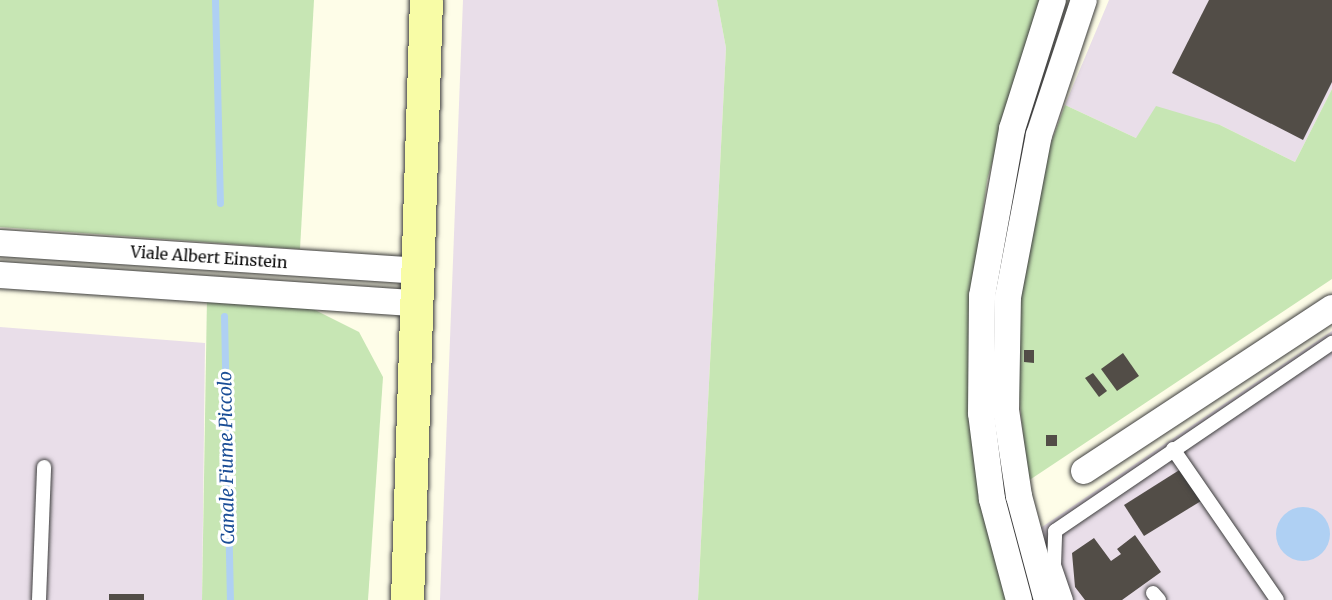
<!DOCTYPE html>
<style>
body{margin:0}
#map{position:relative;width:1332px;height:600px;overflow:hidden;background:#fefde8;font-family:Merriweather,serif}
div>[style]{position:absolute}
.industrial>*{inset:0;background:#e9dee9}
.green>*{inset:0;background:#c7e6b4}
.water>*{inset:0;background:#afd0f3}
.round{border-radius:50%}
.stream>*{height:7px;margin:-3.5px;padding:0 3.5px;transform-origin:3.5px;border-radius:3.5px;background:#afd0f3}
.building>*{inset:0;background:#524d47}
.roads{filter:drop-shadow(0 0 2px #3d3d3d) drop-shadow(0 0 2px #3d3d3d)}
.lane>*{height:14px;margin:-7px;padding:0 7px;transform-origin:7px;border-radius:7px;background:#fff}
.street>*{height:26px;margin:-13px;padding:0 13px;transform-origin:13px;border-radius:13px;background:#fff}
.secondary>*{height:33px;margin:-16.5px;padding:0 16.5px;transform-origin:16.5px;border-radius:16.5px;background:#f8fca6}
span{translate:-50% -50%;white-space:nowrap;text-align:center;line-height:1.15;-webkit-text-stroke:6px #fff;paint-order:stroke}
.street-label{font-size:16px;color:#0a0a0a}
.water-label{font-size:18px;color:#1a4d96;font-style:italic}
</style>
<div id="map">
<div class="industrial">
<i style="clip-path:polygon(463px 0,717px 0,726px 48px,698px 600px,440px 600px)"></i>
<i style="clip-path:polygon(1109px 0,1332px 0,1332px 89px,1295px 162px,1220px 125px,1136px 138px,1065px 105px)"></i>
<i style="clip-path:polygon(0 327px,205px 343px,202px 600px,0 600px)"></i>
<i style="clip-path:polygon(1332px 331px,1332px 600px,1059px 600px,1039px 529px)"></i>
</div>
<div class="green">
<i style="clip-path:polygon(0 0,314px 0,300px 249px,0 227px)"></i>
<i style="clip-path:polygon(717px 0,1040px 0,987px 180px,969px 317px,970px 419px,1007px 600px,698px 600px,726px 48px)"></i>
<i style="clip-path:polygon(1332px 89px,1332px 279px,1028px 481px,1017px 376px,1023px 266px,1039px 176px,1065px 105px,1136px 138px,1156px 106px,1220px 125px,1295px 162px)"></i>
<i style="clip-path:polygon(207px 297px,311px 308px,359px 332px,383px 377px,368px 600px,202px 600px)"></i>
</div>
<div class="water">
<i class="round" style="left:1276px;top:507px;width:54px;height:54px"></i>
</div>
<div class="stream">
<i style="left:215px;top:0;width:203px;rotate:88.6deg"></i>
<i style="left:224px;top:316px;width:284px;rotate:88.8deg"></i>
</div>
<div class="building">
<i style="clip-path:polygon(1209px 0,1332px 0,1332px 82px,1303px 140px,1172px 73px)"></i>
<i style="clip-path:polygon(1024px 350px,1034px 350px,1034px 363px,1024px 362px)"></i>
<i style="clip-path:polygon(1123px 353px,1139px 376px,1117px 391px,1101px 369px)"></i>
<i style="clip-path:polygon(1093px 373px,1107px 391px,1099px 397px,1085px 378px)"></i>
<i style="clip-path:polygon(1046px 435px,1057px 435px,1057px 446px,1046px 446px)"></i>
<i style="clip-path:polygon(1181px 469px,1201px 501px,1144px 536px,1124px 505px)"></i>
<i style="clip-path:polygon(1135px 535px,1161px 572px,1122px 600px,1085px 600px,1075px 587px,1072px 553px,1094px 538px,1111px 561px,1121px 554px,1117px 549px)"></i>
<i style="clip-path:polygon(109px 594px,144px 594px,144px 600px,109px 600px)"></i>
</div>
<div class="roads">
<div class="lane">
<i style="left:1173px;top:449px;width:183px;rotate:55.4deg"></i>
<i style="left:1153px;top:593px;width:9px;rotate:49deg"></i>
<i style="left:39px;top:600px;width:133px;rotate:-87.8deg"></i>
<i style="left:1066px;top:600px;width:36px;rotate:-109deg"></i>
<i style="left:1054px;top:566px;width:35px;rotate:-88deg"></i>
<i style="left:1055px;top:531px;width:335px;rotate:-34.2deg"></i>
</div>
<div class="street">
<i style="left:0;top:243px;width:418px;rotate:3.8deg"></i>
<i style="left:0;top:275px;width:416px;rotate:3.9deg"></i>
<i style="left:1084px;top:471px;width:297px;rotate:-33.3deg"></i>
<i style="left:1019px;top:600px;width:105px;rotate:-105deg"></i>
<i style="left:992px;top:499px;width:87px;rotate:-97.3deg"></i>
<i style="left:981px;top:413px;width:117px;rotate:-89.5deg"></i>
<i style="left:982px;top:296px;width:170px;rotate:-79.8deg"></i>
<i style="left:1012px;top:129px;width:135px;rotate:-72.4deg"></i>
<i style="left:1047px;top:600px;width:108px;rotate:-105.1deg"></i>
<i style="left:1019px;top:496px;width:87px;rotate:-98.6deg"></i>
<i style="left:1006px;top:410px;width:113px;rotate:-89deg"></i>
<i style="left:1008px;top:297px;width:165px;rotate:-79.2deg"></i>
<i style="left:1039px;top:135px;width:142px;rotate:-71.6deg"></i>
</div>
<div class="secondary">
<i style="left:407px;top:600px;width:600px;rotate:-88.19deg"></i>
</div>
</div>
<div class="street-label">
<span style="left:209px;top:257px;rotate:4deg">Viale Albert Einstein</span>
</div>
<div class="water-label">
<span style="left:227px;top:458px;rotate:-91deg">Canale Fiume Piccolo</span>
</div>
</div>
